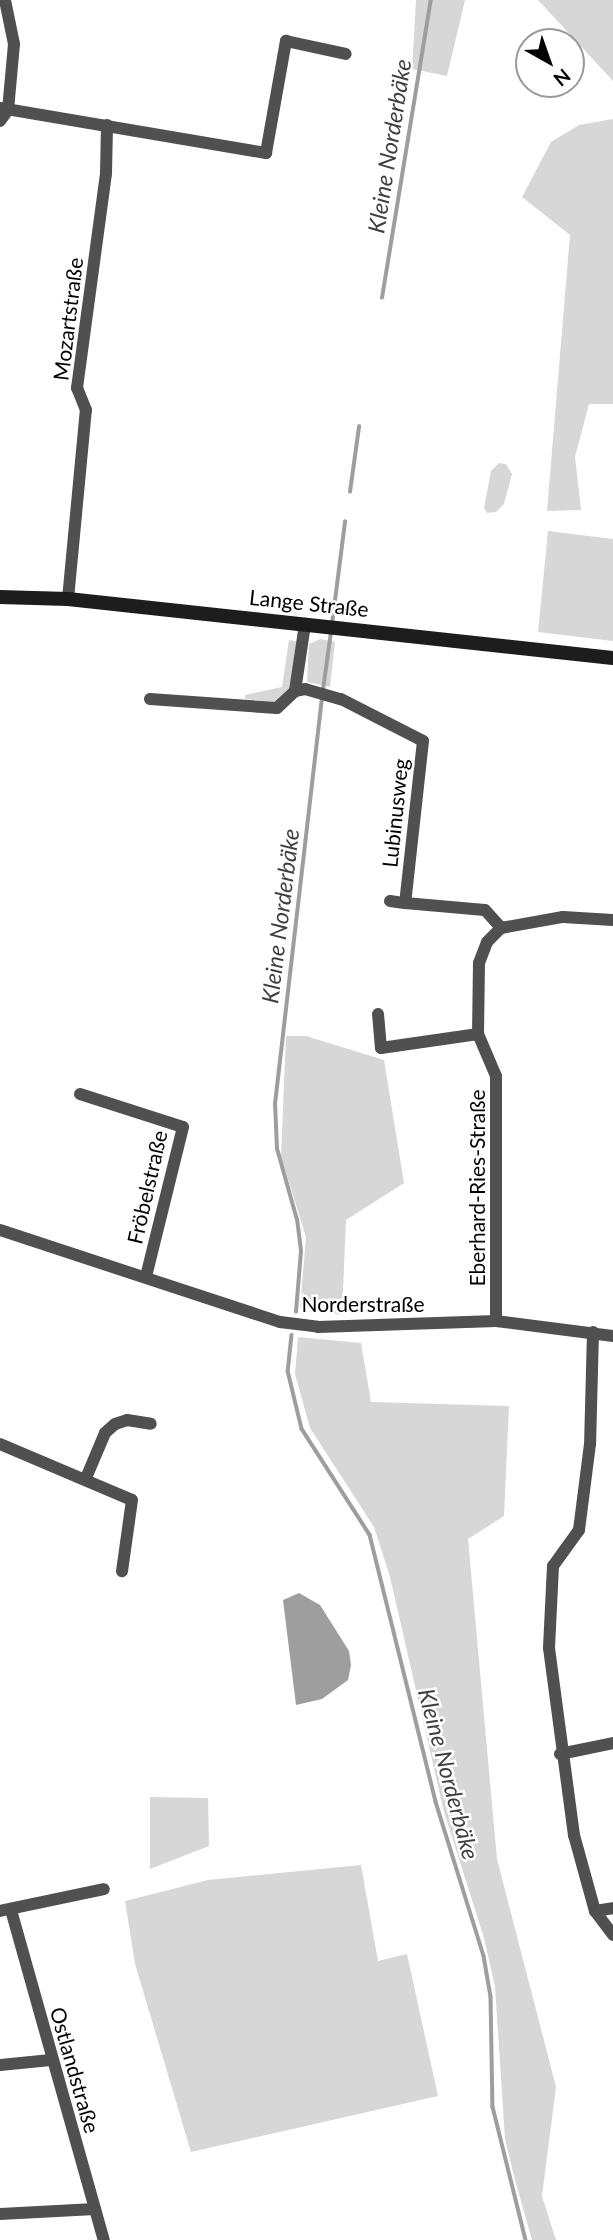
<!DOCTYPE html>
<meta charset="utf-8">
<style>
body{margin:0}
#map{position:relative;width:613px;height:2240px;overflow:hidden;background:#fff;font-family:Lato,sans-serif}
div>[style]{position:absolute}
.green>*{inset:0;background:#d7d7d7}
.water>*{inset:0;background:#9e9e9e}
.stream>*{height:3.5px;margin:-1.75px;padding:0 1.75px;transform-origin:1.75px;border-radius:1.75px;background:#9e9e9e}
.street>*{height:12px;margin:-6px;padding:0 6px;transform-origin:6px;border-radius:6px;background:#505050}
.secondary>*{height:14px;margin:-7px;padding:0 7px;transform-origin:7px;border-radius:7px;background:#1d1d1d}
span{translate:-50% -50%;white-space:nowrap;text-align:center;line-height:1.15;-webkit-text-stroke:5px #fff;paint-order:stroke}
.street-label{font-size:21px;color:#000}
.water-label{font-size:23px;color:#3f3f3f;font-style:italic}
.north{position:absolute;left:515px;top:28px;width:70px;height:70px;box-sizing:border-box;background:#fff;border:2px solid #999;border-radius:50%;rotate:140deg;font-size:19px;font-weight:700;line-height:28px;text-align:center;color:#000}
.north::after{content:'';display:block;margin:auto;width:24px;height:32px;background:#000;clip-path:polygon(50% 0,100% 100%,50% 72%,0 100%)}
</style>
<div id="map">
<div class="green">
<i style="clip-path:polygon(416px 0,465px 0,447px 76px,412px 69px)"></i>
<i style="clip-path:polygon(538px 0,613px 0,613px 81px)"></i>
<i style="clip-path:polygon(613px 119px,613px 404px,589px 404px,575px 457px,581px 510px,547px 511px,570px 235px,522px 197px,551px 142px,579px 125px)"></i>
<i style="clip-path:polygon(499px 463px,506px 464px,512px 474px,504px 504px,496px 512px,487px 513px,484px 508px,491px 471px)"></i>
<i style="clip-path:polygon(548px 531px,613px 539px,613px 641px,538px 632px)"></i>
<i style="clip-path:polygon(320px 639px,335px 642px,330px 687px,307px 682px,309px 644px)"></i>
<i style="clip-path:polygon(289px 640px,299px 642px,290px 689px,275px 702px,245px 699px,245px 695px,282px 687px)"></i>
<i style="clip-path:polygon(286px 1036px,306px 1036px,384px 1060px,404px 1183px,346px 1220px,342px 1315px,300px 1308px,306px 1237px,281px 1157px)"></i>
<i style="clip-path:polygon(298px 1337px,361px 1343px,371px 1402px,509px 1406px,504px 1516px,468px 1539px,497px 1859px,556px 2087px,542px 2196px,556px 2240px,532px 2240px,515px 2180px,505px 2139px,495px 1987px,484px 1938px,444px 1812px,390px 1577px,374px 1527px,310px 1428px,295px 1374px)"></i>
<i style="clip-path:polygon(150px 1797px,208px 1798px,209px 1846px,150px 1869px)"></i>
<i style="clip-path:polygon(361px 1865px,378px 1961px,407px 1954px,438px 2096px,191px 2152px,135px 1964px,125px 1901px,208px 1880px)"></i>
</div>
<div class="water">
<i style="clip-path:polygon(299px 1593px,320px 1605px,349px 1651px,351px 1665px,348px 1680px,322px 1699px,296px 1705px,283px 1600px)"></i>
</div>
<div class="stream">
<i style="left:382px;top:298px;width:302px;rotate:-80.7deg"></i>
<i style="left:350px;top:492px;width:66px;rotate:-82.1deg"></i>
<i style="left:332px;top:624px;width:103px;rotate:-82.7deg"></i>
<i style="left:323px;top:690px;width:59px;rotate:-82.1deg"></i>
<i style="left:296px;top:1312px;width:61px;rotate:-85.3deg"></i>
<i style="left:301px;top:1251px;width:31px;rotate:-97deg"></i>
<i style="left:297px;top:1220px;width:74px;rotate:-105.7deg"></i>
<i style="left:277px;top:1149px;width:45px;rotate:-92.5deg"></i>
<i style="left:275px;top:1104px;width:409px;rotate:-83.4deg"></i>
<i style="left:292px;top:1335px;width:36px;rotate:96deg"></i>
<i style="left:288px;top:1371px;width:60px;rotate:76.4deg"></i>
<i style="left:302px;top:1429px;width:126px;rotate:57.3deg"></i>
<i style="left:370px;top:1535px;width:275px;rotate:76.1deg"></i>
<i style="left:436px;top:1802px;width:161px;rotate:72.7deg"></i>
<i style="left:484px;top:1956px;width:42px;rotate:80.3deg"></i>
<i style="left:491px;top:1997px;width:110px;rotate:89deg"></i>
<i style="left:493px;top:2107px;width:137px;rotate:76.1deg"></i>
</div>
<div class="street">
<i style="left:0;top:108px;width:270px;rotate:9.6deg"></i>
<i style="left:266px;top:153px;width:114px;rotate:-79.9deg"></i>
<i style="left:286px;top:41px;width:61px;rotate:12.2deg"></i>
<i style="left:0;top:121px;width:14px;rotate:-54deg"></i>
<i style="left:8px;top:110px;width:66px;rotate:-84.8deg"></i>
<i style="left:14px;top:44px;width:45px;rotate:-101.6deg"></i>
<i style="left:68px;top:599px;width:190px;rotate:-84.6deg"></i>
<i style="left:86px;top:410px;width:24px;rotate:-112deg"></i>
<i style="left:77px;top:388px;width:217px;rotate:-82.3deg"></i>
<i style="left:106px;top:173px;width:48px;rotate:-88.8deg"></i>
<i style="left:295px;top:691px;width:10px;rotate:-11deg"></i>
<i style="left:305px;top:689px;width:37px;rotate:16deg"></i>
<i style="left:341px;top:699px;width:92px;rotate:27.1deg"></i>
<i style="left:423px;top:741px;width:163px;rotate:96.3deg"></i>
<i style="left:405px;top:903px;width:80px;rotate:5deg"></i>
<i style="left:485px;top:910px;width:24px;rotate:48deg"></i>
<i style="left:150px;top:699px;width:127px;rotate:4.1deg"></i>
<i style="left:277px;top:708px;width:25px;rotate:-43deg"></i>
<i style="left:295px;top:691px;width:68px;rotate:-81.5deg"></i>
<i style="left:390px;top:901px;width:15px;rotate:8deg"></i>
<i style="left:378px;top:1014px;width:34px;rotate:85deg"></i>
<i style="left:381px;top:1048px;width:98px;rotate:-8.2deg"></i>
<i style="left:80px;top:1094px;width:108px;rotate:17.8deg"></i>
<i style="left:183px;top:1127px;width:154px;rotate:103.9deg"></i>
<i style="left:0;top:1230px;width:295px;rotate:18.2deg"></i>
<i style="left:280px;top:1322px;width:38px;rotate:7deg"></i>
<i style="left:318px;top:1327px;width:178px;rotate:-1.9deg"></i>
<i style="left:496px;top:1321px;width:118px;rotate:7.3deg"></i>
<i style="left:496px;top:1321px;width:245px;rotate:-90deg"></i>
<i style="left:496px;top:1076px;width:46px;rotate:-113.2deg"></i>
<i style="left:478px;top:1034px;width:71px;rotate:-89.2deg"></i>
<i style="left:479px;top:963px;width:22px;rotate:-69deg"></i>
<i style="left:487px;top:942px;width:20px;rotate:-45deg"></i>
<i style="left:501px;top:928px;width:63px;rotate:-10.1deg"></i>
<i style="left:563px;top:917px;width:50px;rotate:3.4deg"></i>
<i style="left:593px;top:1332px;width:112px;rotate:91.5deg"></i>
<i style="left:590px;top:1444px;width:87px;rotate:97.3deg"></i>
<i style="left:579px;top:1530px;width:44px;rotate:125.8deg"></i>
<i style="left:553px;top:1566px;width:82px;rotate:92.8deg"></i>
<i style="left:549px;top:1648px;width:189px;rotate:82.4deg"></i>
<i style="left:574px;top:1835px;width:79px;rotate:74.6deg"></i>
<i style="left:595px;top:1911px;width:30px;rotate:53deg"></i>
<i style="left:0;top:1444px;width:143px;rotate:23deg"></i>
<i style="left:132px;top:1500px;width:72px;rotate:98deg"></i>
<i style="left:86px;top:1478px;width:49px;rotate:-67.1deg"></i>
<i style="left:105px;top:1433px;width:13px;rotate:-42deg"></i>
<i style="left:115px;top:1424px;width:13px;rotate:-18deg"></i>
<i style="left:127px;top:1420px;width:24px;rotate:9deg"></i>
<i style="left:560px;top:1754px;width:54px;rotate:-11.7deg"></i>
<i style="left:11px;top:1910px;width:343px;rotate:74.3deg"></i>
<i style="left:0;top:1911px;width:106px;rotate:-11.9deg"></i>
<i style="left:595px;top:1911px;width:18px;rotate:-9deg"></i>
<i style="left:0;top:2065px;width:51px;rotate:-5.6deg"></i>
<i style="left:0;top:2214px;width:95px;rotate:-3deg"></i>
</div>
<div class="secondary">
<i style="left:0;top:597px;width:68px;rotate:1.7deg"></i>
<i style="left:68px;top:599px;width:548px;rotate:6.18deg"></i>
</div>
<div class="street-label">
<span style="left:68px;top:319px;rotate:-83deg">Mozartstraße</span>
<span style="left:309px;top:603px;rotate:6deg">Lange Straße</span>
<span style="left:395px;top:813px;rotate:-84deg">Lubinusweg</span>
<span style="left:147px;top:1187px;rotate:-77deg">Fröbelstraße</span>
<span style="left:477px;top:1188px;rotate:-90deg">Eberhard-Ries-Straße</span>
<span style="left:363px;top:1304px">Norderstraße</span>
<span style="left:75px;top:2070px;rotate:74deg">Ostlandstraße</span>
</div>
<div class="water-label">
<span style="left:389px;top:146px;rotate:-81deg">Kleine Norderbäke</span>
<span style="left:280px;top:916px;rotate:-83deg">Kleine Norderbäke</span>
<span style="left:449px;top:1774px;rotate:75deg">Kleine Norderbäke</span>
</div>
<div class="north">N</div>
</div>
